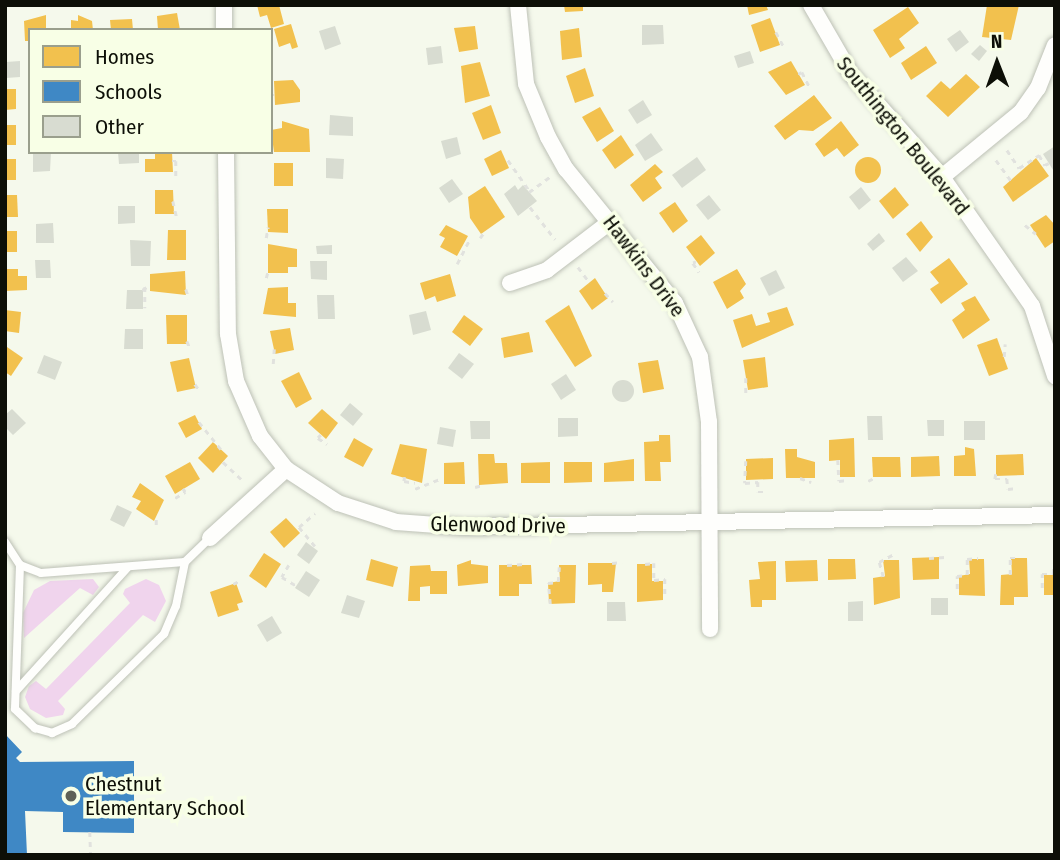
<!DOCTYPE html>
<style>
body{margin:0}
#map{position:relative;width:1060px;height:860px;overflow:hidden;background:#f5f9ec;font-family:"Fira Sans Condensed",sans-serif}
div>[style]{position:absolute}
.green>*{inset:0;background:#f0d4ed}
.homes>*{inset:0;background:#f2c14e}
.round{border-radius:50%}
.schools>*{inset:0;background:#3f88c5}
.building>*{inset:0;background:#d8dcd1}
.path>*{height:2.5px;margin-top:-1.25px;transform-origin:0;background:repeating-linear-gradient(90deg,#e1e2de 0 5px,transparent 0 10px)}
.roads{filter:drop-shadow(0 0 2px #bdc1b6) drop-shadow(0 0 2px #bdc1b6)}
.lane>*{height:8px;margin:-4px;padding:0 4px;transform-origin:4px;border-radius:4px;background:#fefefc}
.street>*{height:16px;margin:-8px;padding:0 8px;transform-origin:8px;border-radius:8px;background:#fefefc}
.dots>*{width:19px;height:19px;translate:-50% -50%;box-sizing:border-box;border:4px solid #f8ffe6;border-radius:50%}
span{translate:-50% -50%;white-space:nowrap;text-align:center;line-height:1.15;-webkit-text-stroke:7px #f8ffe6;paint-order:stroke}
.street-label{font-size:21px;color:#0d0f07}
.poi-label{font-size:21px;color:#0d0f07}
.left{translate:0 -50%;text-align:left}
.frame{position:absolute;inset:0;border:7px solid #0d0f07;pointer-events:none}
.legend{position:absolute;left:28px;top:28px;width:245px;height:126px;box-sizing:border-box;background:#f8ffe6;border:2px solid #9a9f8d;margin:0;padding:9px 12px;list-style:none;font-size:21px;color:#0d0f07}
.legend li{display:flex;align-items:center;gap:14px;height:35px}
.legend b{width:35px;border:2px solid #9a9f8d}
.north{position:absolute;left:962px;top:28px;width:70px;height:70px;-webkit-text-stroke:5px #f8ffe6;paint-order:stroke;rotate:359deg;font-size:19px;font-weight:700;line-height:28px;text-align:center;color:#0d0f07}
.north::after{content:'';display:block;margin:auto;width:24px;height:32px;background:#0d0f07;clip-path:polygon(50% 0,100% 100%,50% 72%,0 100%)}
</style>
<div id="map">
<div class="green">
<i style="clip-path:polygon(93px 579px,99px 587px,93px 595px,80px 588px,24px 638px,23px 613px,34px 590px,50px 581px)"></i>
<i style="clip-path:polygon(146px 579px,159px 585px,166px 601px,155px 622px,143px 615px,58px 701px,65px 709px,63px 715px,46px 718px,30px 709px,25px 697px,29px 686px,36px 681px,46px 689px,130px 603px,123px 594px,125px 589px)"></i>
</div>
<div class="homes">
<i style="clip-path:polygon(257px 5px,279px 5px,284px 24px,271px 28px,267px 15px,260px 17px)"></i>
<i style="clip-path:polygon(564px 5px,583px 5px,583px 11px,565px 12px)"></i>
<i style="clip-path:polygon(747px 5px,766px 5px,768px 10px,749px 15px)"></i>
<i style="clip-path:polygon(987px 5px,1019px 5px,1011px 40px,982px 37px)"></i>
<i style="clip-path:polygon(908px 7px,919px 23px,899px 39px,905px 48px,890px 58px,873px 30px)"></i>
<i style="clip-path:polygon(177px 13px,180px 30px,158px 30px,157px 16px)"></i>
<i style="clip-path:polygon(46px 15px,46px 30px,30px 30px,30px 41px,25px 41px,24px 21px)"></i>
<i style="clip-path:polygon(78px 15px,92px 21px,93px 30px,71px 30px,71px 20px,78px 21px)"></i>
<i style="clip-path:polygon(770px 18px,780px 45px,760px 52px,751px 25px)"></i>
<i style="clip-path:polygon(132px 19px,133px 30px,111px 30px,110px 20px)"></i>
<i style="clip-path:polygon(291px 24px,298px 47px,292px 49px,290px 43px,279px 47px,274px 29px)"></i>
<i style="clip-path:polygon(475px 26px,478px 49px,459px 52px,454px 28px)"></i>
<i style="clip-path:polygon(579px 28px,582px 57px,562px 60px,560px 31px)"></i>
<i style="clip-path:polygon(926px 46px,937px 63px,911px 80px,901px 63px)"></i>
<i style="clip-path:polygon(791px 61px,805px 85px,786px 95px,768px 72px)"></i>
<i style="clip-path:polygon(480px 62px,490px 96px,465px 103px,461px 66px)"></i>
<i style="clip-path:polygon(585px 68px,594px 96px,575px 103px,566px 76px)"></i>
<i style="clip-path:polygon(966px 74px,980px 87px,948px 117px,926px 96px,941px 81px,950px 89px)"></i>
<i style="clip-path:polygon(293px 80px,300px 90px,300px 102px,275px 105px,274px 81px)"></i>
<i style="clip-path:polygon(5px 89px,16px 89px,16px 109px,5px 110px)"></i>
<i style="clip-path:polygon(814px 95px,832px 118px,813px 131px,799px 130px,785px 140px,774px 126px)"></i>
<i style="clip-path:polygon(491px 105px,501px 133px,483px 140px,472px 113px)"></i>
<i style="clip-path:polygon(600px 107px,614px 131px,597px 142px,582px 117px)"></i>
<i style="clip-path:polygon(282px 121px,309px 129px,310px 152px,274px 152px,271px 130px,282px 128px)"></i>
<i style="clip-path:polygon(841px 121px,859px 145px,844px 157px,837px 148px,824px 157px,815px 144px)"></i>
<i style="clip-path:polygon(5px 125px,16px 125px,16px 145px,5px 145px)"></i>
<i style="clip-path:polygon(621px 135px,634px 155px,615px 169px,602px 150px)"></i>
<i style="clip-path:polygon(501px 150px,509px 168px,492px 176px,484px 159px)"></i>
<i style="clip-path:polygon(155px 152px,172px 152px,173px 172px,145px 172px,145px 159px,155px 159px)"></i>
<i class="round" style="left:855px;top:157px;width:26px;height:26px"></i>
<i style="clip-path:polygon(1036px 158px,1049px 176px,1013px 202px,1003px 187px)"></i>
<i style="clip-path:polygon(5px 159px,16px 159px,16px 180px,5px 180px)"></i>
<i style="clip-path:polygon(274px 163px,293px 163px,293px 186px,274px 186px)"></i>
<i style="clip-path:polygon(655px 164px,663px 172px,655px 178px,662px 188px,643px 202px,630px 185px)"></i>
<i style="clip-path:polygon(485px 186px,505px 217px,481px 234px,470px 218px,468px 197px)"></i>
<i style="clip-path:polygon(895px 187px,909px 205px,893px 219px,879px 201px)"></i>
<i style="clip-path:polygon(155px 190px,173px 190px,174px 214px,155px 214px)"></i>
<i style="clip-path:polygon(5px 195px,17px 195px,18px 217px,5px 217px)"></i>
<i style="clip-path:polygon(675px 202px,688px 221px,673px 233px,659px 213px)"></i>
<i style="clip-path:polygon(267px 209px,288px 209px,288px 233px,268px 232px)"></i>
<i style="clip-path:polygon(1046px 215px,1055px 225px,1055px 241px,1045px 248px,1030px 225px)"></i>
<i style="clip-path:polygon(921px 221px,933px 237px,920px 252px,906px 234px)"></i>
<i style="clip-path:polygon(446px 225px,468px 236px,457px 256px,440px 247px,445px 238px,439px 235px)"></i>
<i style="clip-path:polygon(168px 230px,186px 230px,186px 260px,167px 260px)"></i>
<i style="clip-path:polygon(5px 231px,17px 231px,17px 252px,5px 252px)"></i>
<i style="clip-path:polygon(701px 235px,715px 253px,700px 266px,686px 247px)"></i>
<i style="clip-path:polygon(268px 244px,297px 249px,297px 267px,288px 267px,288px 273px,268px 273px)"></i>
<i style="clip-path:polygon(949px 258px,968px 284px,941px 304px,930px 289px,939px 283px,930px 272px)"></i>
<i style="clip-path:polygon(5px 269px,18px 269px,18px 276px,27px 276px,27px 290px,5px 291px)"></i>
<i style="clip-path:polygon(737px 269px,746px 284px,740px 291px,744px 298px,727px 309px,713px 282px)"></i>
<i style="clip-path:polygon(185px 271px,186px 295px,150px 291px,150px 274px)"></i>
<i style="clip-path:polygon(450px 274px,456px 296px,437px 302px,435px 296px,425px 300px,420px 283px)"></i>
<i style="clip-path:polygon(595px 278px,608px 298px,592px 310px,579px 291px)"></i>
<i style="clip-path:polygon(288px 287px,288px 303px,296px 303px,296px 317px,263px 314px,268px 288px)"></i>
<i style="clip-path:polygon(975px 296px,990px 320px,963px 339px,952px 320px,965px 310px,961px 303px)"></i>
<i style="clip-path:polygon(569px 305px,592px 356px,575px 367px,545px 321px)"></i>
<i style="clip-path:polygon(787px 307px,794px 325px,742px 348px,733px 320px,752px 314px,756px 326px,770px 322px,767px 313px)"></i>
<i style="clip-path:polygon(5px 310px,21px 312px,19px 333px,5px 331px)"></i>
<i style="clip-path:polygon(166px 315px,187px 315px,187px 344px,167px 344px)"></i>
<i style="clip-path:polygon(464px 315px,483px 329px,470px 346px,452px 332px)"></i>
<i style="clip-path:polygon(290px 328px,294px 350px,275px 354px,270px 331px)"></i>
<i style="clip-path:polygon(529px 332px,533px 352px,504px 358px,501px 338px)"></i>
<i style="clip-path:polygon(997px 338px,1008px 369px,989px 376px,977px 345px)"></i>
<i style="clip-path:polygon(7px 347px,23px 358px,11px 376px,5px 372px)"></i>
<i style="clip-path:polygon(765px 357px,768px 387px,748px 390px,743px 360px)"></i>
<i style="clip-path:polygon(189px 358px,196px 388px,177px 392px,170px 362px)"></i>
<i style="clip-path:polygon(658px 360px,664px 389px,643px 393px,638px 363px)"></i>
<i style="clip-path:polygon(299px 372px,312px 399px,296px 408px,281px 381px)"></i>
<i style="clip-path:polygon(322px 409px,338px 423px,326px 439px,308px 423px)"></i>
<i style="clip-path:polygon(195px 415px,202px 429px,186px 438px,178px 423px)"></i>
<i style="clip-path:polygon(659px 435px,670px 435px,671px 462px,660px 462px,661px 481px,645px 481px,644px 442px,659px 441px)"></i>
<i style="clip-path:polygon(354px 438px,373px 449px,363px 467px,344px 457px)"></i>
<i style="clip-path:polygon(854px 438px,855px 477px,840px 477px,840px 460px,829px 461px,829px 440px)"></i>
<i style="clip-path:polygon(213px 442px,228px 456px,213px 473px,198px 458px)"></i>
<i style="clip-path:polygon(400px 444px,427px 449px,422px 483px,391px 474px)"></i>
<i style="clip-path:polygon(965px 447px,974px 449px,976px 476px,954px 476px,954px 456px,965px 455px)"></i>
<i style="clip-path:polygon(785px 449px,797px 449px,797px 457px,815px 462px,815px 478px,786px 478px)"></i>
<i style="clip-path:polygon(478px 454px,494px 454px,495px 463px,507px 463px,508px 483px,479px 485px)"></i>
<i style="clip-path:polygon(1023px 454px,1024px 475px,996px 476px,996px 455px)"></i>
<i style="clip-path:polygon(939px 456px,940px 476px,911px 477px,911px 457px)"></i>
<i style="clip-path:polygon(872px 457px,900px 457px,901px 477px,873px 477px)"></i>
<i style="clip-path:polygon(773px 458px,773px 479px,746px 480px,746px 459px)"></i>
<i style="clip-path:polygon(634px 459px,634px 481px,604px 482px,604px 463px)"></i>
<i style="clip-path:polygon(190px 462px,200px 479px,175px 494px,165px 476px)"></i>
<i style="clip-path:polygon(464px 462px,465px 484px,444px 484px,444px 463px)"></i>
<i style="clip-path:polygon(550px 462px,550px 483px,521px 483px,521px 463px)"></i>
<i style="clip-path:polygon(564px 462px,592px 462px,592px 482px,564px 483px)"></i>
<i style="clip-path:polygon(140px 483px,164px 500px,154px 521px,136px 509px,141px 501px,132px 497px)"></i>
<i style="clip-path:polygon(286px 518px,300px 533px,284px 548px,270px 532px)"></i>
<i style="clip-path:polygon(264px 553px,281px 564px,266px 588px,249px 576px)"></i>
<i style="clip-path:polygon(939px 557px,939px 579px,913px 580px,912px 558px)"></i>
<i style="clip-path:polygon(1011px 558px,1027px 558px,1028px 597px,1014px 597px,1014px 605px,1000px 605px,1001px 575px,1012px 574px)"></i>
<i style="clip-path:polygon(371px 559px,398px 567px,393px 587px,366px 580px)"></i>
<i style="clip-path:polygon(828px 559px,855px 559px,856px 579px,828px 580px)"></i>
<i style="clip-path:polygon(969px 559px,984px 559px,985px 596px,959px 595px,959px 576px,970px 574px)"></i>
<i style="clip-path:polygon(471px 560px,471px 564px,488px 566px,488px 583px,458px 586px,457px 565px)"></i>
<i style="clip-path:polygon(817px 560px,818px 581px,786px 582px,785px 561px)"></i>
<i style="clip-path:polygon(883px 560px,899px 560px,900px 598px,874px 605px,873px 578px,885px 576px)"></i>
<i style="clip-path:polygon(776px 561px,776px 600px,762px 600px,762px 607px,751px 607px,749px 580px,760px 579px,758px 562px)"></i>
<i style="clip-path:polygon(588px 563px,616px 563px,613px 592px,602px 592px,602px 584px,588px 585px)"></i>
<i style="clip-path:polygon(637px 564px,652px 564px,652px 581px,663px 581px,663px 600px,637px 602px)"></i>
<i style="clip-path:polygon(430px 565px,431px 571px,447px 571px,447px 594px,430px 594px,430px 586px,420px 587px,420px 601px,408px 601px,410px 566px)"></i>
<i style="clip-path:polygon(499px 565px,531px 565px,532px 584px,519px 584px,519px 596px,499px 596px)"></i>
<i style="clip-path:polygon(559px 565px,576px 565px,575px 603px,549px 604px,548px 583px,560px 581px)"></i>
<i style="clip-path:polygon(1044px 575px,1055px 575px,1055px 595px,1044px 595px)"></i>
<i style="clip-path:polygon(236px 583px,243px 602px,237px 604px,239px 610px,218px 617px,210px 592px)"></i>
</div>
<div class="schools">
<i style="clip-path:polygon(5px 734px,22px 752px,16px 758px,20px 762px,134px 761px,134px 833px,63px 832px,63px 812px,25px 811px,27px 855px,5px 855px)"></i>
</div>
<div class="building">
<i style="clip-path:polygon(642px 25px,663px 25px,664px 44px,642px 45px)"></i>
<i style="clip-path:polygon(335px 26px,341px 44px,325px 50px,319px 31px)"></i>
<i style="clip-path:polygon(960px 30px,969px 42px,956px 52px,947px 39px)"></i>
<i style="clip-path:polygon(980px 45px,987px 51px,979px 61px,971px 54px)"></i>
<i style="clip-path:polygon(441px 46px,443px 63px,428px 65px,426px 48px)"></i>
<i style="clip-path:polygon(750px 51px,754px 63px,738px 68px,734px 56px)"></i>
<i style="clip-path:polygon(20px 61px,20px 77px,6px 78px,6px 62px)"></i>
<i style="clip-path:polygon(643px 100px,652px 115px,637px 124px,628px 110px)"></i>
<i style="clip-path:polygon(330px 115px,353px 117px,353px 136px,329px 135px)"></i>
<i style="clip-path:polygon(651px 133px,663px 150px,645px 161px,635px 145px)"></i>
<i style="clip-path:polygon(457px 137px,461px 154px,446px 159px,441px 141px)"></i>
<i style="clip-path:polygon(1055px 146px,1055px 173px,1043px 154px)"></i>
<i style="clip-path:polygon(51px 152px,50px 171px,33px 172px,33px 153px)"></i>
<i style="clip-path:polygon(118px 152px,139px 152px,139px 163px,119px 164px)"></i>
<i style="clip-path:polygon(697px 157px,706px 170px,682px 188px,672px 175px)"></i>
<i style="clip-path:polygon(326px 158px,344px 159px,343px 179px,326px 178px)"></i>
<i style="clip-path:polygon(452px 179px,463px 194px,449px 203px,439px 188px)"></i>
<i style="clip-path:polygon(515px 185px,518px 190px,523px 185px,537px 201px,518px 216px,504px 194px)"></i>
<i style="clip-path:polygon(861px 187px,871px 200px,859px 210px,849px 197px)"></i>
<i style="clip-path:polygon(709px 195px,721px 210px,708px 220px,696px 205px)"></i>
<i style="clip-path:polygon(118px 206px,135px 206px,135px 223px,118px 224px)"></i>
<i style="clip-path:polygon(53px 223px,54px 243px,36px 243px,36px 224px)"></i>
<i style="clip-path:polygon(879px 233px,885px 241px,873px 251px,867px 244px)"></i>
<i style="clip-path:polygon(130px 240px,151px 241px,150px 266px,131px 266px)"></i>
<i style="clip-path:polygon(332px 245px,332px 254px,317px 254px,316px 246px)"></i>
<i style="clip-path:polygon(906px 257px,918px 271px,903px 282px,892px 268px)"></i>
<i style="clip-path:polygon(35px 260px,50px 260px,51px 278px,36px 278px)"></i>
<i style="clip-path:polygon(310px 261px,327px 261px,327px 280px,311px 279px)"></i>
<i style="clip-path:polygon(776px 270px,785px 288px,769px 296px,760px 278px)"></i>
<i style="clip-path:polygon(127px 290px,143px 290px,143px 309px,126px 309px)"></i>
<i style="clip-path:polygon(317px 295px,334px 295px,335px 319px,318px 319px)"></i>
<i style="clip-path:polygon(426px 311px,431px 330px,413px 335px,409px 315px)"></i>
<i style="clip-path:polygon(125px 329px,143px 329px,143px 349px,124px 349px)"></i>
<i style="clip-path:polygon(459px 353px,474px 364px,462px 379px,448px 368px)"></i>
<i style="clip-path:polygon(44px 355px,62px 362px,55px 380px,37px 373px)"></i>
<i style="clip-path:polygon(566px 374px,576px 390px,561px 400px,551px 384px)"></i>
<i class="round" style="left:612px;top:380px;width:22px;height:22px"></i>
<i style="clip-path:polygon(350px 403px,363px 414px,353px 426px,340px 415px)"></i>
<i style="clip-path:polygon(12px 409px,26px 423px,13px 435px,5px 427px,5px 415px)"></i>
<i style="clip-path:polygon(867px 416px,882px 416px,883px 440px,868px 440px)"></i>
<i style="clip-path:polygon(558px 418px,578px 418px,578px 436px,558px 437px)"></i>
<i style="clip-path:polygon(927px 420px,944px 420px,944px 436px,928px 436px)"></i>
<i style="clip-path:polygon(470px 421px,490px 421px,490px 439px,471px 439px)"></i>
<i style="clip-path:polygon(964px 421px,985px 421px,985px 440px,964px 440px)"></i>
<i style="clip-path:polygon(440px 427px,456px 430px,453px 447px,437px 444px)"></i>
<i style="clip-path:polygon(117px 505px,132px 512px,124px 527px,110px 520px)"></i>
<i style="clip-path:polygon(306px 542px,318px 551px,309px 564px,297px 555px)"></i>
<i style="clip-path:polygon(306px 571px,320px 580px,309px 597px,295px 588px)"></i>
<i style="clip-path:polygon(347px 595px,365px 601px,359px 618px,341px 613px)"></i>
<i style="clip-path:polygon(931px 598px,948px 598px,948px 615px,931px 615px)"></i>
<i style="clip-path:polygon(863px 601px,863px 621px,848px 621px,848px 602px)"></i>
<i style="clip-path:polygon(607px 602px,625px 602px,626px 621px,607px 621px)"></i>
<i style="clip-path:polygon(272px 616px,282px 633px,267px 642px,257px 625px)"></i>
</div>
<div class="path">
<i style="left:776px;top:32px;width:17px;rotate:62deg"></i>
<i style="left:798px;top:74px;width:4px;rotate:-27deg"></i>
<i style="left:802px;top:72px;width:16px;rotate:63deg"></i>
<i style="left:271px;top:95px;width:3px"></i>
<i style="left:1007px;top:150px;width:22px;rotate:56deg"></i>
<i style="left:1019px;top:168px;width:24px;rotate:-33deg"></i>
<i style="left:1039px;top:155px;width:12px;rotate:59deg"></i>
<i style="left:1045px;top:165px;width:4px;rotate:-27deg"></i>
<i style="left:508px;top:160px;width:38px;rotate:55deg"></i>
<i style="left:996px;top:160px;width:26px;rotate:54deg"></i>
<i style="left:172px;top:161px;width:4px"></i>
<i style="left:176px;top:161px;width:17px;rotate:90deg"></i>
<i style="left:529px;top:192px;width:27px;rotate:-36deg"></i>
<i style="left:173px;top:201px;width:18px;rotate:77deg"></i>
<i style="left:530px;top:207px;width:41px;rotate:52deg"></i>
<i style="left:1025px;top:225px;width:14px;rotate:39deg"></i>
<i style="left:266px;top:238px;width:11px;rotate:-80deg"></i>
<i style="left:480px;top:238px;width:7px;rotate:-56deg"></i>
<i style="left:696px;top:262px;width:3px;rotate:162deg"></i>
<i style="left:693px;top:263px;width:11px;rotate:56deg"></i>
<i style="left:457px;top:264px;width:27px;rotate:-63deg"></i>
<i style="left:578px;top:267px;width:20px;rotate:53deg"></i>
<i style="left:266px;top:278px;width:7px;rotate:-74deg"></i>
<i style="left:145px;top:287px;width:21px;rotate:90deg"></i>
<i style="left:186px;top:289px;width:10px;rotate:73deg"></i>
<i style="left:142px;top:290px;width:9px;rotate:-32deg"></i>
<i style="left:605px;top:293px;width:12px;rotate:48deg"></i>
<i style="left:187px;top:341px;width:8px;rotate:67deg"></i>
<i style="left:1004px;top:357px;width:13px;rotate:-86deg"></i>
<i style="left:273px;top:364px;width:15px;rotate:-86deg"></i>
<i style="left:746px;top:378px;width:15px;rotate:90deg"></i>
<i style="left:195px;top:384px;width:7px;rotate:56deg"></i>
<i style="left:199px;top:422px;width:35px;rotate:51deg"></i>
<i style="left:321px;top:435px;width:4px;rotate:135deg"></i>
<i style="left:318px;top:438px;width:11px;rotate:34deg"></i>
<i style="left:838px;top:460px;width:21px;rotate:87deg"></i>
<i style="left:839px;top:481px;width:8px;rotate:-7deg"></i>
<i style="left:746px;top:461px;width:22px;rotate:93deg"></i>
<i style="left:745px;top:483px;width:13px;rotate:-4deg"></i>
<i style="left:758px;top:482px;width:10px;rotate:90deg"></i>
<i style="left:758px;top:492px;width:10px"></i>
<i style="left:223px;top:462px;width:25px;rotate:43deg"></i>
<i style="left:996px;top:474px;width:5px;rotate:101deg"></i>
<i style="left:995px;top:479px;width:12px"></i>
<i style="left:1007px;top:479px;width:10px;rotate:84deg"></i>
<i style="left:1008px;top:489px;width:9px;rotate:-6deg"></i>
<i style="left:405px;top:477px;width:4px;rotate:104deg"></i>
<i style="left:404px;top:481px;width:11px;rotate:10deg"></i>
<i style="left:800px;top:478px;width:12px;rotate:20deg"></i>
<i style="left:868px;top:481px;width:9px;rotate:-27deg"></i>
<i style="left:475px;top:487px;width:8px;rotate:-14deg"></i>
<i style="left:415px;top:489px;width:27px;rotate:-22deg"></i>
<i style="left:175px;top:498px;width:12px;rotate:-31deg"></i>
<i style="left:185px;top:492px;width:4px;rotate:-124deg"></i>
<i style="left:156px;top:525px;width:10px;rotate:-90deg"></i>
<i style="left:299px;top:527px;width:25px;rotate:50deg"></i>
<i style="left:299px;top:527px;width:21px;rotate:-41deg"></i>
<i style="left:929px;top:558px;width:16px;rotate:-4deg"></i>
<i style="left:612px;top:563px;width:10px;rotate:-6deg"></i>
<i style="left:645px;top:564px;width:9px;rotate:-6deg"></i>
<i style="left:654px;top:563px;width:17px;rotate:90deg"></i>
<i style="left:654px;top:580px;width:11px;rotate:-5deg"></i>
<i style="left:665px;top:579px;width:15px;rotate:90deg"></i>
<i style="left:289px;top:565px;width:14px;rotate:120deg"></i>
<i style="left:282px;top:577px;width:17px;rotate:31deg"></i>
<i style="left:507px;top:565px;width:17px;rotate:-3deg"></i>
<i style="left:1010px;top:575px;width:17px;rotate:-90deg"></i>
<i style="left:1010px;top:558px;width:10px"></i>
<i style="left:883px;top:577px;width:16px;rotate:-105deg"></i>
<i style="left:879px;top:562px;width:15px;rotate:-28deg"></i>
<i style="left:233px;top:584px;width:7px;rotate:-27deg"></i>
<i style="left:1042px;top:588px;width:14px;rotate:-90deg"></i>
<i style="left:1042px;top:574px;width:11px"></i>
<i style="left:1053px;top:574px;width:18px;rotate:-84deg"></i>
<i style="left:957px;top:589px;width:13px;rotate:-90deg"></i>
<i style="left:957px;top:576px;width:10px;rotate:-6deg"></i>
<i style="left:967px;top:575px;width:16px;rotate:-90deg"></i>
<i style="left:967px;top:559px;width:11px;rotate:-5deg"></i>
<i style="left:550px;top:604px;width:21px;rotate:-95deg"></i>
<i style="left:548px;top:583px;width:10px;rotate:-6deg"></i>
<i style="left:558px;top:582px;width:15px;rotate:-86deg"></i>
<i style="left:90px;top:832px;width:23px;rotate:88deg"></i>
</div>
<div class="roads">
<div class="lane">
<i style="left:5px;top:542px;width:27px;rotate:57deg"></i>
<i style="left:20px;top:565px;width:22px;rotate:21deg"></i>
<i style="left:41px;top:573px;width:144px;rotate:-4.4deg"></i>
<i style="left:185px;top:562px;width:35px;rotate:-44deg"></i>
<i style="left:20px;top:565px;width:144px;rotate:92deg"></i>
<i style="left:15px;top:709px;width:28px;rotate:44deg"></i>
<i style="left:35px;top:728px;width:18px;rotate:16deg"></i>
<i style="left:52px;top:733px;width:22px;rotate:-24deg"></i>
<i style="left:72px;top:724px;width:129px;rotate:-44.4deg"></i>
<i style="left:164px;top:634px;width:30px;rotate:-67deg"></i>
<i style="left:176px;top:606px;width:45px;rotate:-78.4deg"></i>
<i style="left:16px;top:691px;width:166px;rotate:-47.9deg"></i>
</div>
<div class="street">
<i style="left:224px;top:5px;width:25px;rotate:90deg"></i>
<i style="left:518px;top:5px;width:79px;rotate:84.2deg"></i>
<i style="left:526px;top:84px;width:57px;rotate:67.5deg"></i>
<i style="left:548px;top:137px;width:37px;rotate:61deg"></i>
<i style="left:566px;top:169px;width:173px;rotate:50.9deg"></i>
<i style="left:675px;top:303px;width:60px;rotate:65.2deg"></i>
<i style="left:700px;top:357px;width:66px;rotate:82.1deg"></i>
<i style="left:709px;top:422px;width:207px;rotate:89.7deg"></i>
<i style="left:811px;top:5px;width:80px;rotate:59.9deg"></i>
<i style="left:851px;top:74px;width:137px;rotate:48.5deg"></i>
<i style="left:942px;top:177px;width:157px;rotate:55.1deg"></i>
<i style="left:1032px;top:306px;width:74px;rotate:71.8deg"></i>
<i style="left:226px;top:152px;width:182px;rotate:89.4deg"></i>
<i style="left:228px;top:334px;width:48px;rotate:80.3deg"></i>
<i style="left:236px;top:381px;width:60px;rotate:66.4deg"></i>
<i style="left:260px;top:436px;width:42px;rotate:51.8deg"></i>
<i style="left:286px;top:469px;width:62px;rotate:33.2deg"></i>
<i style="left:338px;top:503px;width:61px;rotate:18.1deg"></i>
<i style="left:396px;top:522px;width:68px;rotate:4.2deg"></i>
<i style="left:464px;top:527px;width:591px;rotate:-1.16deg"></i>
<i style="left:942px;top:177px;width:102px;rotate:-39.4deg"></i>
<i style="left:1021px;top:112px;width:29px;rotate:-55deg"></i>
<i style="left:1038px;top:88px;width:46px;rotate:-68.4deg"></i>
<i style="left:510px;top:283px;width:39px;rotate:-19deg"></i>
<i style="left:547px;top:270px;width:81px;rotate:-37.4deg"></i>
<i style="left:210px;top:538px;width:103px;rotate:-42.2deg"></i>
</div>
</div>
<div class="dots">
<i style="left:71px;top:796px;background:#5e6157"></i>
</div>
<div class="street-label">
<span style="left:903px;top:136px;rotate:51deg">Southington Boulevard</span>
<span style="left:644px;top:266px;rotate:53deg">Hawkins Drive</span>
<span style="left:498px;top:525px;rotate:1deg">Glenwood Drive</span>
</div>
<div class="poi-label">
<span class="left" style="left:85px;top:796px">Chestnut<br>Elementary School</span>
</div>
<div class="frame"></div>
<ul class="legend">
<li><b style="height:19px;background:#f2c14e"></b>Homes</li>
<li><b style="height:19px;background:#3f88c5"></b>Schools</li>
<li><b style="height:19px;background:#d8dcd1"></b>Other</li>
</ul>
<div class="north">N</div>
</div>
